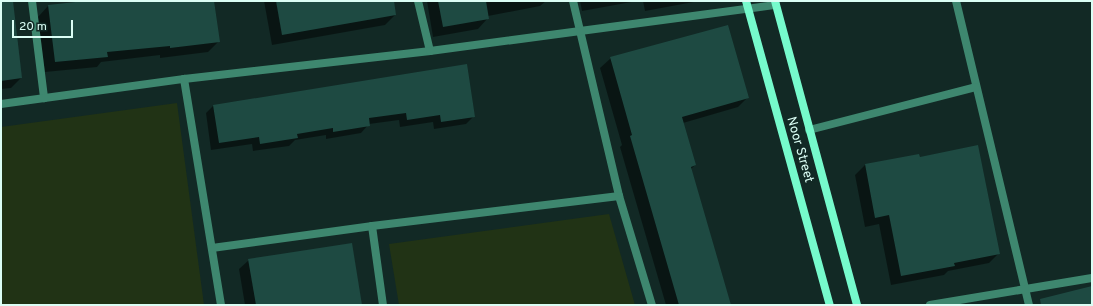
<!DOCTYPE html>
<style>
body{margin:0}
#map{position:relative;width:1093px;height:306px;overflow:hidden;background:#122925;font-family:Overpass,sans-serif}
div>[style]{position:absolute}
.green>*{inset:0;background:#213315}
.shadow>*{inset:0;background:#0007}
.building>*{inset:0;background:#1e4a42}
.minor>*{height:8px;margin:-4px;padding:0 4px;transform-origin:4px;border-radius:4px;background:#3e876f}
.secondary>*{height:8px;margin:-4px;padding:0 4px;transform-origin:4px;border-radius:4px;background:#76facc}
span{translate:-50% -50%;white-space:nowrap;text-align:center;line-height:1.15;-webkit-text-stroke:3.5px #122925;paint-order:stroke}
.street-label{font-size:13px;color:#dbfef5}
.frame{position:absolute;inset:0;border:2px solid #dbfef5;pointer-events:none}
.scale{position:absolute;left:12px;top:20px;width:61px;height:18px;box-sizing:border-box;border:2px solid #dbfef5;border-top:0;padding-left:5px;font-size:12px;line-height:14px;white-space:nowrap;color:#dbfef5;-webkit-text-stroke:3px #122925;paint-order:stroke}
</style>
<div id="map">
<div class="green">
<i style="clip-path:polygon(177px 103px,204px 305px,1px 305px,1px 127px)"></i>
<i style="clip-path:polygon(609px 214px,635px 305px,399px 305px,389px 244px)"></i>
</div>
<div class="shadow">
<i style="clip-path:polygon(94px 1px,213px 1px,219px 41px,208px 52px,160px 58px,160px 55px,101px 62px,97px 67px,45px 72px,38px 17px,48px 6px)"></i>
<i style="clip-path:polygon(264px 1px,393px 1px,395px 15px,385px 25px,272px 45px)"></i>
<i style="clip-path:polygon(427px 1px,546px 1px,540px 6px,488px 16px,488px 18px,478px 29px,433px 37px)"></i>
<i style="clip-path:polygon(580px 1px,637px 1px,582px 11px)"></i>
<i style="clip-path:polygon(643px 1px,699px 1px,645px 11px)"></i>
<i style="clip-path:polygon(1px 16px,21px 78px,11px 88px,1px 89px)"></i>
<i style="clip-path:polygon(611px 58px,748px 97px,738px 107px,683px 123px,695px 165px,691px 169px,730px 305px,666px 305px,620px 147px,622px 145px,600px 68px)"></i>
<i style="clip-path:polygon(466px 66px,474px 116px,466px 124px,434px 129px,433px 122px,400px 127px,399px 120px,369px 124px,361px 133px,326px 139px,326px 135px,295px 140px,289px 146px,253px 151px,252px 144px,211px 150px,206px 113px,213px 106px)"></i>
<i style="clip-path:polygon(918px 155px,999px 253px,989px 263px,948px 271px,944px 275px,891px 285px,879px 224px,865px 227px,855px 175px,865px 165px)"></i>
<i style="clip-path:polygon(249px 260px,361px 305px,245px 305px,239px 269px)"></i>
</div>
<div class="building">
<i style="clip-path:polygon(1px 1px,13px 1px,22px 78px,1px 81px)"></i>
<i style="clip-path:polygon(85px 1px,214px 1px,220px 42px,170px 48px,170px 46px,107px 52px,108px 57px,55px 62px,48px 5px)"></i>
<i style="clip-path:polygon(276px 1px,394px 1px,396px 15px,282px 35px)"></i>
<i style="clip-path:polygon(438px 1px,486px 1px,489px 19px,443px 27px)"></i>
<i style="clip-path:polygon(728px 25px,749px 98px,682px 117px,696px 165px,691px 167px,731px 305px,679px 305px,630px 136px,632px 135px,610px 57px)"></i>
<i style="clip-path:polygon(467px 64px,475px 117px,441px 122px,440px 115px,407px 120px,406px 113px,369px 118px,370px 126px,333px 132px,333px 128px,297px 134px,298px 138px,260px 144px,259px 137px,219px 143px,213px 105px)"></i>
<i style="clip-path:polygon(978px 145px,1000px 254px,954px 263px,955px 266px,901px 276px,889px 215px,875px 218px,865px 164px,919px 154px,920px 157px)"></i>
<i style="clip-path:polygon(352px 243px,362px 305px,256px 305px,248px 259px)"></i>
<i style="clip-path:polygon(1092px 286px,1092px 305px,1041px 305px,1040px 299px)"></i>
</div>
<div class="minor">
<i style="left:32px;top:1px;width:98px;rotate:82.9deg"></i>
<i style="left:418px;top:1px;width:51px;rotate:76.5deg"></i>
<i style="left:573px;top:1px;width:200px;rotate:76.7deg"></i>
<i style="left:619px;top:196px;width:114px;rotate:73.2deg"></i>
<i style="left:956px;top:1px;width:313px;rotate:76.5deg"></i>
<i style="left:184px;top:79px;width:229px;rotate:80.7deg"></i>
<i style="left:1px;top:104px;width:185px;rotate:-7.8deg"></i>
<i style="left:184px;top:79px;width:248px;rotate:-6.5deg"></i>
<i style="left:430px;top:51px;width:349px;rotate:-7.6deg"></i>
<i style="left:809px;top:130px;width:172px;rotate:-14.4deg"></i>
<i style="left:372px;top:226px;width:80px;rotate:82.1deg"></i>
<i style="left:212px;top:248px;width:162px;rotate:-7.8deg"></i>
<i style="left:372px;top:226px;width:249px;rotate:-6.9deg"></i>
<i style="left:930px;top:305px;width:164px;rotate:-9.5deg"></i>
</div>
<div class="secondary">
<i style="left:746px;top:1px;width:315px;rotate:74.6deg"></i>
<i style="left:775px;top:1px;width:315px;rotate:74.9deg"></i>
</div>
<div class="street-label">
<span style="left:799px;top:150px;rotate:74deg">Noor Street</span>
</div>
<div class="frame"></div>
<div class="scale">20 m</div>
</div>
